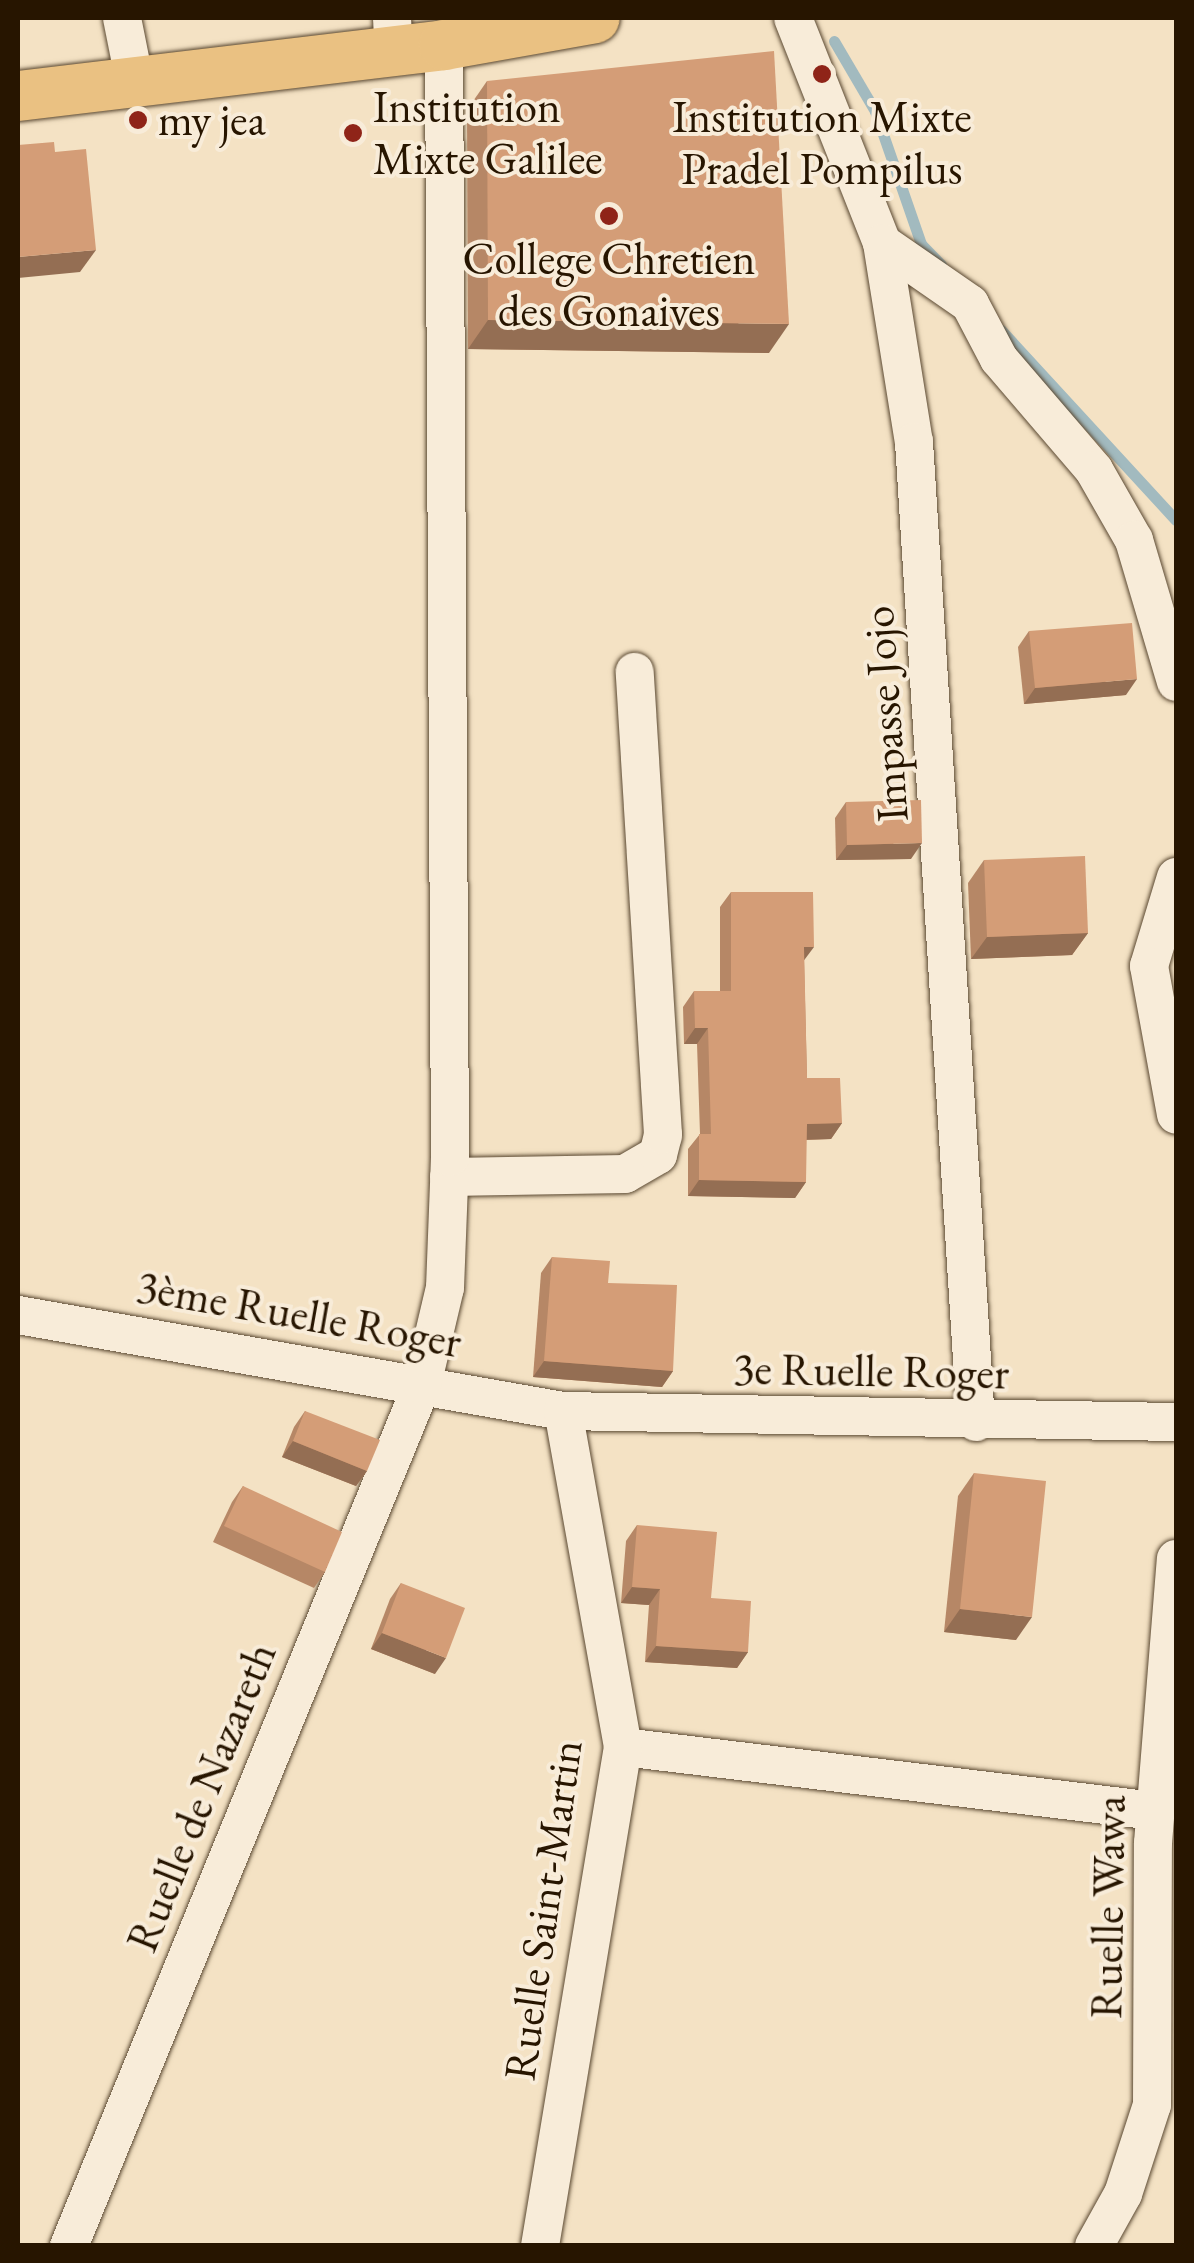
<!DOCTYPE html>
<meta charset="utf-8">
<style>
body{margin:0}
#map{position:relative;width:1194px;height:2263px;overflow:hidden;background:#f4e2c4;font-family:"EB Garamond",serif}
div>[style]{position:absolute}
.stream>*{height:11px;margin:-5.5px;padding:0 5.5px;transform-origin:5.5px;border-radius:5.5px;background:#a2babf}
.roads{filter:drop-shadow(0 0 2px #5a4831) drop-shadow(0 0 2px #5a4831)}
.minor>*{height:38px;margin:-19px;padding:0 19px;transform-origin:19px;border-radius:19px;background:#f8ecd9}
.major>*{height:50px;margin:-25px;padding:0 25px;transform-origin:25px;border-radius:25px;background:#eac182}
.wall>*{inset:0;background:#b68766}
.shaded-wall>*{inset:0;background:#946e53}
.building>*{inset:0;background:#d49d77}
.dots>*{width:28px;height:28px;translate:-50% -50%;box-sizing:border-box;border:5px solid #f8ecd9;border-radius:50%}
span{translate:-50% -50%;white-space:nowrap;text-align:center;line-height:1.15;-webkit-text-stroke:8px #f8ecd9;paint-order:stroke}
.poi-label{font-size:45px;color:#271500}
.left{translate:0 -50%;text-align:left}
.street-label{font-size:45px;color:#271500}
.frame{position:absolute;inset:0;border:20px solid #271500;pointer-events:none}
</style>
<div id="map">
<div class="stream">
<i style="left:834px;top:41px;width:81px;rotate:59.6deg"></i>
<i style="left:875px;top:111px;width:141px;rotate:70.9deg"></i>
<i style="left:921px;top:244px;width:29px;rotate:46deg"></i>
<i style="left:1001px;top:330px;width:258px;rotate:47.4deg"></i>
</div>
<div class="roads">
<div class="minor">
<i style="left:122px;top:18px;width:66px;rotate:78.7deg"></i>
<i style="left:392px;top:18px;width:33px;rotate:87deg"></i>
<i style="left:793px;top:18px;width:242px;rotate:68.4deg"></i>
<i style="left:882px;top:243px;width:202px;rotate:80.9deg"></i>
<i style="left:914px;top:442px;width:982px;rotate:86.38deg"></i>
<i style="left:882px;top:243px;width:107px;rotate:34.7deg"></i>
<i style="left:970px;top:304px;width:62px;rotate:62.2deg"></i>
<i style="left:999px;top:359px;width:146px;rotate:49.4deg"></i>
<i style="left:1094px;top:470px;width:81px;rotate:60.3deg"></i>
<i style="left:1134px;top:540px;width:148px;rotate:73.5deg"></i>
<i style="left:1176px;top:877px;width:93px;rotate:106.9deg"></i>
<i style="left:1149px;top:966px;width:151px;rotate:79.7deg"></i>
<i style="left:449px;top:1177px;width:176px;rotate:-1deg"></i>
<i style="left:625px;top:1174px;width:38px;rotate:-30deg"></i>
<i style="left:658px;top:1155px;width:21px;rotate:-76deg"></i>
<i style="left:663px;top:1135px;width:464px;rotate:-93.5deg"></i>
<i style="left:18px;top:1315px;width:553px;rotate:9.99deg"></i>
<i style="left:563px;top:1411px;width:613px;rotate:1.03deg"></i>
<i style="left:623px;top:1747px;width:536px;rotate:6.86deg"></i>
<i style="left:69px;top:2246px;width:931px;rotate:-67.71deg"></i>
<i style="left:422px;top:1385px;width:100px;rotate:-76.7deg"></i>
<i style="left:445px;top:1288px;width:131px;rotate:-87.8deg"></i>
<i style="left:450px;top:1157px;width:1112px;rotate:-90.31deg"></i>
<i style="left:540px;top:2246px;width:506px;rotate:-80.56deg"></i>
<i style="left:623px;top:1747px;width:341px;rotate:-100.1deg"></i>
<i style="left:1094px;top:2246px;width:60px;rotate:-60.9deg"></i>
<i style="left:1123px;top:2194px;width:94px;rotate:-72deg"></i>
<i style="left:1152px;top:2105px;width:262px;rotate:-89.8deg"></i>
<i style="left:1153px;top:1843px;width:285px;rotate:-85.4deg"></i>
</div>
<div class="major">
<i style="left:18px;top:96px;width:429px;rotate:-6.8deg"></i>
<i style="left:444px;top:45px;width:153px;rotate:-10.1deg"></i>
</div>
</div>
<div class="wall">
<i style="clip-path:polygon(487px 81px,769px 353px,468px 349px,467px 110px)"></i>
<i style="clip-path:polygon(1029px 631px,1126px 695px,1024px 704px,1018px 647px)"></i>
<i style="clip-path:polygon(846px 802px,911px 859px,836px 860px,835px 818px)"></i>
<i style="clip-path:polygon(984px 860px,1088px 933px,1072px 955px,971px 959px,968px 883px)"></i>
<i style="clip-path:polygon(731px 892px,804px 960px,807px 1078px,842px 1123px,831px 1139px,806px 1140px,806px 1182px,795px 1198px,688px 1196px,688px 1149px,700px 1134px,697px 1044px,684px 1044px,683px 1007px,694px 991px,720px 991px,720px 907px)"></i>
<i style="clip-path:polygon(552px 1257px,608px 1283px,673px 1371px,662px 1387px,533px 1377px,541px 1273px)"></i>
<i style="clip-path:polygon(305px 1411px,367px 1471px,356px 1486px,282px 1457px,294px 1427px)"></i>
<i style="clip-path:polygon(974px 1473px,1016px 1640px,944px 1632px,958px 1496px)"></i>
<i style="clip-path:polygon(243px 1486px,325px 1572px,314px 1588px,213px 1542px,232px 1502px)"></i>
<i style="clip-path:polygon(637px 1525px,711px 1598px,748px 1652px,737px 1668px,645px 1662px,649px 1605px,621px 1603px,626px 1541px)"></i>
<i style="clip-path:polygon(401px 1583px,435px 1674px,371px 1649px,390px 1599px)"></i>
</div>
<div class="shaded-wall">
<i style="clip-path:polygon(96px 250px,80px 272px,18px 278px,18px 257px)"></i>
<i style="clip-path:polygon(488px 320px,789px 324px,769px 353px,468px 349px)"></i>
<i style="clip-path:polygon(1137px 679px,1126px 695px,1024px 704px,1035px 688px)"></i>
<i style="clip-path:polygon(922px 843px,911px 859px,836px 860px,847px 845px)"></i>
<i style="clip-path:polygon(1088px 933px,1072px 955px,971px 959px,987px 937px)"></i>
<i style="clip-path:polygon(804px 947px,814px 947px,802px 963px)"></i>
<i style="clip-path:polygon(695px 1028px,708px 1028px,697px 1044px,684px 1044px)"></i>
<i style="clip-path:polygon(842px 1123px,831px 1139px,796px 1140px,807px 1124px)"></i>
<i style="clip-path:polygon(699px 1180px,806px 1182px,795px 1198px,688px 1196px)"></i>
<i style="clip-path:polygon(544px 1361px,673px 1371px,662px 1387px,533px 1377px)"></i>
<i style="clip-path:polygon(293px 1441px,367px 1471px,356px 1486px,282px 1457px)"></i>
<i style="clip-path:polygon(632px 1587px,660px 1589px,649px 1605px,621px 1603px)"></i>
<i style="clip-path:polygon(960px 1609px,1032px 1617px,1016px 1640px,944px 1632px)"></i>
<i style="clip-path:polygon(382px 1633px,446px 1658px,435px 1674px,371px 1649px)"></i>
<i style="clip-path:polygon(656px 1646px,748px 1652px,737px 1668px,645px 1662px)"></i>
</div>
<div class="building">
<i style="clip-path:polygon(774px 51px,789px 324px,488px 320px,487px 81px)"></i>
<i style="clip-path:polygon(54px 142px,55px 152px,86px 149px,96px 250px,18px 257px,18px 145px)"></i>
<i style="clip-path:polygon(1132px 623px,1137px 679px,1035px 688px,1029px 631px)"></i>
<i style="clip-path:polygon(921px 800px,922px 843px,847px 845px,846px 802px)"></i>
<i style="clip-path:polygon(1085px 856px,1088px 933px,987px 937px,984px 860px)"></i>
<i style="clip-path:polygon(731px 892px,813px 892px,814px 947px,804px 947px,807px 1078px,840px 1078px,842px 1123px,807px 1124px,806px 1182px,699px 1180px,699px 1134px,711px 1134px,708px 1028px,695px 1028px,694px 991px,731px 991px)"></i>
<i style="clip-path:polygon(552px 1257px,610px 1261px,608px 1283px,677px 1285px,673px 1371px,544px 1361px)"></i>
<i style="clip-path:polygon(305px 1411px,380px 1440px,367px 1471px,293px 1441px)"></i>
<i style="clip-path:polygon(974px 1473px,1046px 1481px,1032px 1617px,960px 1609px)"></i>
<i style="clip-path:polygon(243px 1486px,342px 1532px,325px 1572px,224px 1526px)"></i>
<i style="clip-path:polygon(637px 1525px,717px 1532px,711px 1598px,751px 1601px,748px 1652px,656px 1646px,660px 1589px,632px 1587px)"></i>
<i style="clip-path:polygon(401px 1583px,465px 1608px,446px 1658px,382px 1633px)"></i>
</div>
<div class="dots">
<i style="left:822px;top:74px;background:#8f2418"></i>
<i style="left:138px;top:120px;background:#8f2418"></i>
<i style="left:353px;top:133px;background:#8f2418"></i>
<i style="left:609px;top:216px;background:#8f2418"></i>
</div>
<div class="poi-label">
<span class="left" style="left:373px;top:133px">Institution<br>Mixte Galilee</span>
<span style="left:822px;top:143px">Institution Mixte<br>Pradel Pompilus</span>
<span class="left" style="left:158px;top:120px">my jea</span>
<span style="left:609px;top:285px">College Chretien<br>des Gonaives</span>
</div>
<div class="street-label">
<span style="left:885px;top:714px;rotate:-94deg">Impasse Jojo</span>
<span style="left:299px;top:1314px;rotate:10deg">3ème Ruelle Roger</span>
<span style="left:871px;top:1371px;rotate:1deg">3e Ruelle Roger</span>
<span style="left:201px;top:1797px;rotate:-68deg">Ruelle de Nazareth</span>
<span style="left:1108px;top:1907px;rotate:-89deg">Ruelle Wawa</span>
<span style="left:543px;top:1910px;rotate:-82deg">Ruelle Saint-Martin</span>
</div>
<div class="frame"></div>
</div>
